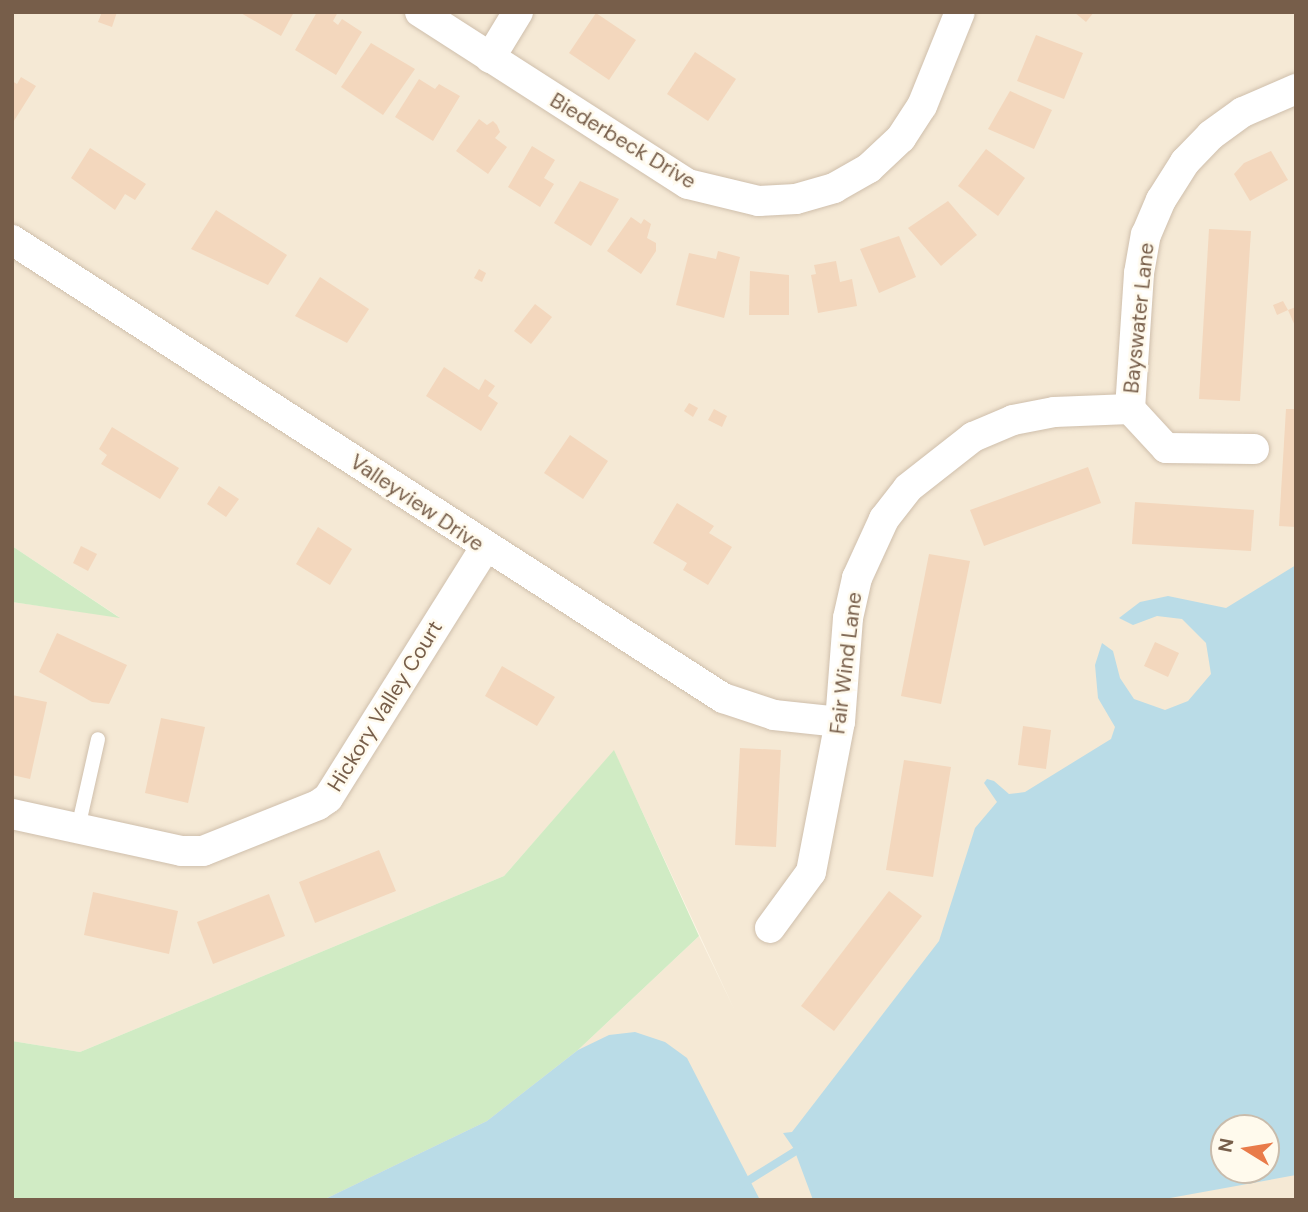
<!DOCTYPE html>
<style>
body{margin:0}
#map{position:relative;width:1308px;height:1212px;overflow:hidden;background:#fdf6e6;font-family:"DM Sans",sans-serif}
div>[style]{position:absolute}
.residential>*{inset:0;background:#f5e9d5}
.green>*{inset:0;background:#d0ebc4}
.water>*{inset:0;background:#badce7}
.stream>*{height:8px;margin:-4px;padding:0 4px;transform-origin:4px;border-radius:4px;background:#badce7}
.building>*{inset:0;background:#f3d7bd}
.roads{filter:drop-shadow(0 0 2px #cfbfac) drop-shadow(0 0 2px #cfbfac)}
.service>*{height:14px;margin:-7px;padding:0 7px;transform-origin:7px;border-radius:7px;background:#fff}
.minor>*{height:30px;margin:-15px;padding:0 15px;transform-origin:15px;border-radius:15px;background:#fff}
span{translate:-50% -50%;white-space:nowrap;text-align:center;line-height:1.15;-webkit-text-stroke:5px #fffaed;paint-order:stroke}
.street-label{font-size:21px;color:#775e4a}
.frame{position:absolute;inset:0;border:14px solid #775e4a;pointer-events:none}
.north{position:absolute;left:1210px;top:1114px;width:70px;height:70px;box-sizing:border-box;background:#fffaed;border:2px solid #c9bcac;border-radius:50%;rotate:281deg;font-size:19px;font-weight:700;line-height:28px;text-align:center;color:#775e4a}
.north::after{content:'';display:block;margin:auto;width:24px;height:32px;background:#e97b4a;clip-path:polygon(50% 0,100% 100%,50% 72%,0 100%)}
</style>
<div id="map">
<div class="residential">
<i style="clip-path:polygon(evenodd,12px 12px,1296px 12px,1296px 1200px,323px 1200px,439px 1140px,578px 1050px,699px 936px,735px 1011px,614px 751px,504px 876px,80px 1052px,12px 1041px,12px 602px,119px 617px,12px 546px,12px 12px,1224px 1128px,1266px 1128px,1266px 1170px,1224px 1170px,1224px 1128px)"></i>
</div>
<div class="green">
<i style="clip-path:polygon(12px 546px,120px 618px,12px 602px)"></i>
<i style="clip-path:polygon(614px 750px,699px 936px,578px 1050px,487px 1121px,323px 1200px,12px 1200px,12px 1041px,80px 1052px,504px 876px)"></i>
</div>
<div class="water">
<i style="clip-path:polygon(evenodd,1296px 565px,1296px 1175px,1159px 1200px,813px 1200px,794px 1149px,783px 1133px,792px 1132px,939px 941px,975px 828px,997px 802px,984px 783px,987px 779px,994px 781px,1009px 794px,1025px 792px,1111px 739px,1115px 727px,1098px 698px,1095px 665px,1102px 643px,1113px 651px,1120px 678px,1134px 699px,1165px 710px,1188px 701px,1211px 674px,1206px 643px,1182px 619px,1157px 616px,1133px 625px,1119px 618px,1140px 602px,1168px 596px,1226px 608px,1296px 565px,1224px 1128px,1266px 1128px,1266px 1170px,1224px 1170px,1224px 1128px)"></i>
<i style="clip-path:polygon(635px 1032px,665px 1042px,687px 1058px,760px 1200px,323px 1200px,487px 1121px,578px 1050px,609px 1035px)"></i>
</div>
<div class="stream">
<i style="left:741px;top:1185px;width:74px;rotate:-31.8deg"></i>
</div>
<div class="building">
<i style="clip-path:polygon(102px 12px,117px 12px,112px 27px,98px 22px)"></i>
<i style="clip-path:polygon(239px 12px,294px 12px,281px 36px)"></i>
<i style="clip-path:polygon(317px 12px,338px 12px,333px 21px,338px 25px,342px 19px,362px 32px,336px 75px,295px 50px)"></i>
<i style="clip-path:polygon(1074px 12px,1094px 12px,1086px 22px)"></i>
<i style="clip-path:polygon(596px 13px,636px 40px,609px 80px,569px 53px)"></i>
<i style="clip-path:polygon(1036px 35px,1083px 53px,1064px 99px,1017px 81px)"></i>
<i style="clip-path:polygon(371px 43px,415px 69px,383px 115px,341px 87px)"></i>
<i style="clip-path:polygon(695px 52px,736px 79px,708px 121px,667px 94px)"></i>
<i style="clip-path:polygon(21px 77px,36px 86px,12px 124px,12px 81px,17px 84px)"></i>
<i style="clip-path:polygon(419px 79px,435px 89px,439px 84px,460px 96px,433px 141px,395px 117px)"></i>
<i style="clip-path:polygon(1010px 91px,1052px 110px,1034px 149px,988px 129px)"></i>
<i style="clip-path:polygon(479px 119px,487px 125px,493px 121px,497px 125px,500px 132px,495px 138px,507px 147px,488px 174px,456px 151px)"></i>
<i style="clip-path:polygon(532px 146px,555px 160px,544px 178px,554px 184px,540px 207px,508px 187px)"></i>
<i style="clip-path:polygon(90px 148px,146px 184px,135px 200px,125px 194px,115px 210px,71px 178px)"></i>
<i style="clip-path:polygon(986px 149px,1025px 178px,998px 216px,958px 186px)"></i>
<i style="clip-path:polygon(1271px 151px,1288px 180px,1250px 201px,1234px 174px,1244px 163px)"></i>
<i style="clip-path:polygon(580px 181px,619px 199px,591px 246px,554px 223px)"></i>
<i style="clip-path:polygon(948px 201px,977px 235px,941px 266px,908px 228px)"></i>
<i style="clip-path:polygon(216px 210px,287px 255px,268px 285px,191px 249px)"></i>
<i style="clip-path:polygon(631px 217px,641px 224px,644px 219px,651px 224px,647px 238px,656px 243px,656px 251px,641px 274px,607px 251px)"></i>
<i style="clip-path:polygon(1209px 229px,1251px 231px,1240px 401px,1199px 399px)"></i>
<i style="clip-path:polygon(899px 236px,916px 277px,879px 293px,860px 249px)"></i>
<i style="clip-path:polygon(718px 251px,740px 257px,724px 318px,676px 305px,689px 253px,716px 259px)"></i>
<i style="clip-path:polygon(836px 261px,840px 282px,852px 279px,857px 306px,818px 313px,811px 275px,816px 274px,814px 265px)"></i>
<i style="clip-path:polygon(479px 269px,486px 273px,482px 282px,474px 278px)"></i>
<i style="clip-path:polygon(750px 271px,789px 275px,789px 315px,749px 315px)"></i>
<i style="clip-path:polygon(320px 277px,369px 309px,347px 343px,295px 316px)"></i>
<i style="clip-path:polygon(1283px 301px,1288px 310px,1277px 315px,1273px 305px)"></i>
<i style="clip-path:polygon(535px 304px,552px 317px,531px 344px,514px 331px)"></i>
<i style="clip-path:polygon(1296px 307px,1296px 328px,1288px 310px)"></i>
<i style="clip-path:polygon(444px 367px,479px 390px,485px 379px,495px 386px,488px 396px,498px 403px,481px 431px,426px 396px)"></i>
<i style="clip-path:polygon(689px 403px,698px 408px,693px 417px,684px 411px)"></i>
<i style="clip-path:polygon(714px 409px,727px 416px,722px 427px,708px 420px)"></i>
<i style="clip-path:polygon(1286px 409px,1296px 409px,1296px 527px,1279px 526px)"></i>
<i style="clip-path:polygon(112px 427px,179px 468px,160px 499px,101px 464px,107px 455px,99px 449px)"></i>
<i style="clip-path:polygon(570px 435px,608px 461px,583px 499px,544px 473px)"></i>
<i style="clip-path:polygon(1088px 467px,1101px 503px,984px 546px,970px 510px)"></i>
<i style="clip-path:polygon(219px 486px,239px 499px,226px 517px,207px 504px)"></i>
<i style="clip-path:polygon(1135px 502px,1254px 510px,1251px 551px,1132px 544px)"></i>
<i style="clip-path:polygon(677px 503px,714px 526px,709px 533px,732px 547px,708px 585px,683px 570px,687px 563px,653px 543px)"></i>
<i style="clip-path:polygon(318px 527px,352px 549px,330px 585px,296px 564px)"></i>
<i style="clip-path:polygon(81px 546px,97px 554px,88px 571px,73px 563px)"></i>
<i style="clip-path:polygon(929px 554px,970px 561px,941px 704px,901px 696px)"></i>
<i style="clip-path:polygon(57px 633px,127px 665px,109px 704px,92px 702px,39px 672px)"></i>
<i style="clip-path:polygon(1155px 642px,1179px 653px,1168px 677px,1144px 666px)"></i>
<i style="clip-path:polygon(502px 666px,555px 697px,537px 726px,485px 696px)"></i>
<i style="clip-path:polygon(12px 695px,47px 702px,30px 779px,12px 775px)"></i>
<i style="clip-path:polygon(161px 718px,205px 727px,188px 803px,145px 793px)"></i>
<i style="clip-path:polygon(1023px 726px,1051px 730px,1046px 769px,1018px 765px)"></i>
<i style="clip-path:polygon(740px 748px,781px 750px,776px 847px,735px 845px)"></i>
<i style="clip-path:polygon(904px 760px,951px 767px,933px 877px,886px 870px)"></i>
<i style="clip-path:polygon(379px 850px,396px 891px,315px 923px,299px 882px)"></i>
<i style="clip-path:polygon(889px 891px,922px 916px,834px 1031px,801px 1006px)"></i>
<i style="clip-path:polygon(93px 892px,178px 911px,169px 954px,84px 935px)"></i>
<i style="clip-path:polygon(269px 894px,285px 936px,213px 964px,197px 922px)"></i>
</div>
<div class="roads">
<div class="service">
<i style="left:78px;top:828px;width:91px;rotate:-77.3deg"></i>
</div>
<div class="minor">
<i style="left:420px;top:12px;width:318px;rotate:32.7deg"></i>
<i style="left:688px;top:184px;width:73px;rotate:13.5deg"></i>
<i style="left:759px;top:201px;width:37px;rotate:-3deg"></i>
<i style="left:796px;top:199px;width:40px;rotate:-16deg"></i>
<i style="left:834px;top:188px;width:40px;rotate:-29.7deg"></i>
<i style="left:869px;top:168px;width:44px;rotate:-43.2deg"></i>
<i style="left:901px;top:138px;width:38px;rotate:-57deg"></i>
<i style="left:922px;top:106px;width:101px;rotate:-68deg"></i>
<i style="left:490px;top:58px;width:54px;rotate:-58.7deg"></i>
<i style="left:12px;top:240px;width:846px;rotate:32.79deg"></i>
<i style="left:723px;top:698px;width:54px;rotate:18.4deg"></i>
<i style="left:774px;top:715px;width:66px;rotate:6.1deg"></i>
<i style="left:1130px;top:409px;width:136px;rotate:-86.2deg"></i>
<i style="left:1139px;top:273px;width:39px;rotate:-80deg"></i>
<i style="left:1146px;top:235px;width:38px;rotate:-67deg"></i>
<i style="left:1161px;top:200px;width:45px;rotate:-57.7deg"></i>
<i style="left:1185px;top:162px;width:37px;rotate:-46deg"></i>
<i style="left:1211px;top:135px;width:39px;rotate:-36deg"></i>
<i style="left:1243px;top:112px;width:58px;rotate:-23.5deg"></i>
<i style="left:12px;top:814px;width:173px;rotate:12.3deg"></i>
<i style="left:181px;top:851px;width:22px"></i>
<i style="left:203px;top:851px;width:124px;rotate:-21.8deg"></i>
<i style="left:318px;top:805px;width:12px;rotate:-35deg"></i>
<i style="left:328px;top:798px;width:295px;rotate:-57.9deg"></i>
<i style="left:770px;top:928px;width:69px;rotate:-53.8deg"></i>
<i style="left:811px;top:872px;width:153px;rotate:-79.1deg"></i>
<i style="left:840px;top:722px;width:104px;rotate:-85.6deg"></i>
<i style="left:848px;top:618px;width:41px;rotate:-77.3deg"></i>
<i style="left:857px;top:578px;width:65px;rotate:-65.4deg"></i>
<i style="left:884px;top:519px;width:39px;rotate:-52deg"></i>
<i style="left:908px;top:488px;width:83px;rotate:-38.1deg"></i>
<i style="left:973px;top:437px;width:43px;rotate:-23deg"></i>
<i style="left:1013px;top:420px;width:42px;rotate:-11deg"></i>
<i style="left:1054px;top:412px;width:76px;rotate:-2.3deg"></i>
<i style="left:1130px;top:409px;width:53px;rotate:47.3deg"></i>
<i style="left:1166px;top:448px;width:88px;rotate:0.7deg"></i>
</div>
</div>
<div class="street-label">
<span style="left:623px;top:141px;rotate:31deg">Biederbeck Drive</span>
<span style="left:1139px;top:318px;rotate:-84deg">Bayswater Lane</span>
<span style="left:417px;top:503px;rotate:34deg">Valleyview Drive</span>
<span style="left:846px;top:663px;rotate:-83deg">Fair Wind Lane</span>
<span style="left:385px;top:706px;rotate:-58deg">Hickory Valley Court</span>
</div>
<div class="frame"></div>
<div class="north">N</div>
</div>
